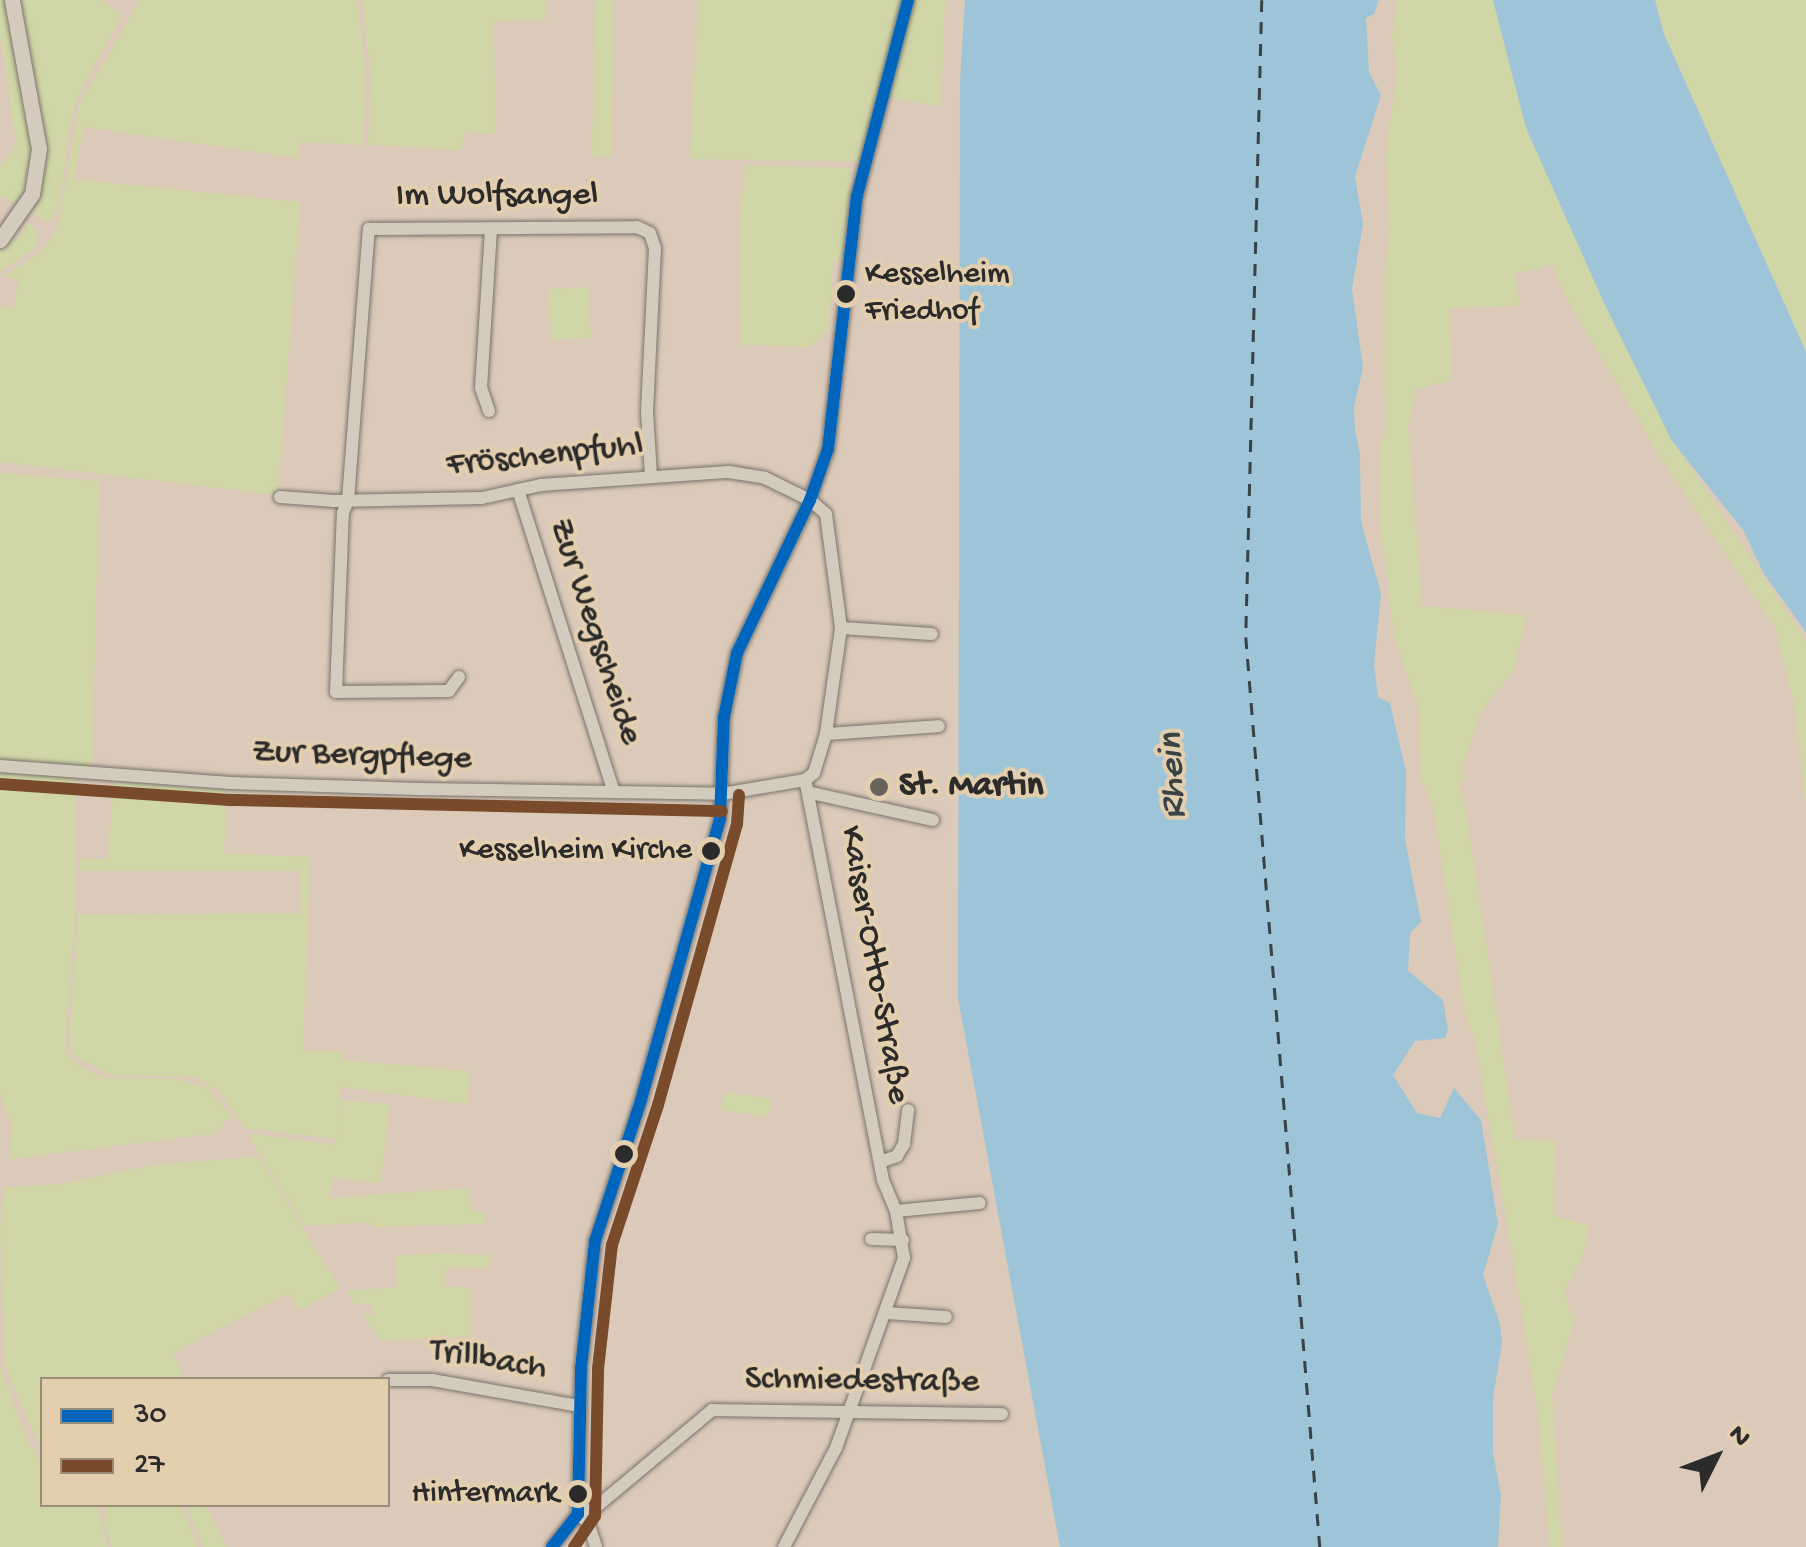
<!DOCTYPE html>
<meta charset="utf-8">
<style>
body{margin:0}
#map{position:relative;width:1806px;height:1547px;overflow:hidden;background:#dbcaba;font-family:"Gochi Hand",sans-serif}
div>[style]{position:absolute}
.green>*{inset:0;background:#d0d6a6}
.water>*{inset:0;background:#9dc4d7}
.ferry>*{height:2.5px;margin-top:-1.25px;transform-origin:0;background:repeating-linear-gradient(90deg,#384247 0 12px,transparent 0 22px)}
.roads{filter:drop-shadow(0 0 2px #7a736b) drop-shadow(0 0 2px #7a736b)}
.minor>*{height:12px;margin:-6px;padding:0 6px;transform-origin:6px;border-radius:6px;background:#d3cbbe}
.major>*{height:15px;margin:-7.5px;padding:0 7.5px;transform-origin:7.5px;border-radius:7.5px;background:#d3cbbe}
.bus-1>*{height:12px;margin:-6px;padding:0 6px;transform-origin:6px;border-radius:6px;background:#0065bd}
.bus-2>*{height:12px;margin:-6px;padding:0 6px;transform-origin:6px;border-radius:6px;background:#7a4b2a}
.dots>*{width:28px;height:28px;translate:-50% -50%;box-sizing:border-box;border:5px solid #e3cfae;border-radius:50%}
span{translate:-50% -50%;white-space:nowrap;text-align:center;line-height:1.15;-webkit-text-stroke:8px #e3cfae;paint-order:stroke}
.bus-label{font-size:32px;color:#2b2b2b}
.left{translate:0 -50%;text-align:left}
.right{translate:-100% -50%;text-align:right}
.street-label{font-size:35px;color:#2b2b2b}
.poi-label{font-size:35px;color:#2b2b2b;font-weight:700}
.water-label{font-size:38px;color:#384247;font-style:italic}
.legend{position:absolute;left:40px;top:1377px;width:350px;height:130px;box-sizing:border-box;background:#e3cfae;border:2px solid #998d7a;margin:0;padding:12px 18px;list-style:none;font-size:30px;color:#2b2b2b}
.legend li{display:flex;align-items:center;gap:20px;height:50px}
.legend b{width:50px;border:2px solid #998d7a}
.north{position:absolute;left:1666px;top:1407px;width:100px;height:100px;-webkit-text-stroke:8px #e3cfae;paint-order:stroke;rotate:48deg;font-size:28px;font-weight:700;line-height:40px;text-align:center;color:#2b2b2b}
.north::after{content:'';display:block;margin:auto;width:35px;height:45px;background:#2b2b2b;clip-path:polygon(50% 0,100% 100%,50% 72%,0 100%)}
</style>
<div id="map">
<div class="green">
<i style="clip-path:polygon(0 0,6px 0,32px 139px,26px 190px,15px 204px,0 196px,0 167px,14px 148px,15px 137px,0 35px)"></i>
<i style="clip-path:polygon(20px 0,103px 0,121px 16px,78px 97px,69px 128px,60px 206px,49px 222px,33px 215px,40px 200px,46px 133px)"></i>
<i style="clip-path:polygon(140px 0,358px 0,366px 77px,363px 145px,299px 142px,297px 158px,84px 127px,74px 179px,300px 202px,278px 495px,0 462px,0 307px,13px 308px,19px 280px,2px 276px,40px 253px,58px 227px,79px 106px)"></i>
<i style="clip-path:polygon(362px 0,545px 0,546px 20px,494px 21px,495px 134px,467px 131px,460px 150px,368px 145px,371px 78px)"></i>
<i style="clip-path:polygon(595px 0,614px 0,611px 157px,592px 156px)"></i>
<i style="clip-path:polygon(698px 0,902px 0,859px 162px,690px 159px)"></i>
<i style="clip-path:polygon(913px 0,945px 0,941px 107px,886px 97px)"></i>
<i style="clip-path:polygon(1397px 0,1493px 0,1526px 128px,1604px 303px,1673px 441px,1806px 641px,1806px 805px,1794px 704px,1775px 627px,1660px 457px,1567px 299px,1552px 265px,1514px 274px,1520px 306px,1449px 308px,1452px 380px,1416px 389px,1408px 427px,1422px 606px,1527px 615px,1513px 671px,1479px 715px,1463px 765px,1465px 781px,1458px 781px,1466px 810px,1515px 1139px,1555px 1141px,1553px 1216px,1588px 1225px,1584px 1254px,1564px 1292px,1571px 1315px,1576px 1315px,1552px 1395px,1562px 1547px,1550px 1547px,1538px 1413px,1509px 1234px,1475px 1040px,1465px 1014px,1433px 805px,1421px 779px,1419px 708px,1394px 636px,1380px 525px,1379px 451px,1385px 432px,1384px 282px,1390px 230px,1386px 155px,1397px 70px,1392px 38px)"></i>
<i style="clip-path:polygon(1655px 0,1806px 0,1806px 352px,1664px 33px)"></i>
<i style="clip-path:polygon(745px 165px,852px 168px,842px 261px,833px 261px,829px 329px,810px 347px,741px 345px,739px 231px)"></i>
<i style="clip-path:polygon(29px 222px,38px 232px,36px 248px,0 271px,0 249px,19px 237px)"></i>
<i style="clip-path:polygon(588px 287px,591px 338px,551px 340px,549px 289px)"></i>
<i style="clip-path:polygon(0 473px,99px 481px,92px 768px,0 762px)"></i>
<i style="clip-path:polygon(0 772px,76px 779px,75px 916px,65px 1045px,68px 1055px,81px 1067px,106px 1078px,178px 1079px,206px 1087px,234px 1118px,224px 1121px,218px 1133px,10px 1159px,11px 1123px,0 1094px)"></i>
<i style="clip-path:polygon(114px 783px,227px 788px,224px 853px,310px 857px,303px 1051px,342px 1051px,342px 1060px,470px 1071px,467px 1104px,340px 1087px,336px 1139px,340px 1100px,389px 1104px,381px 1183px,332px 1178px,330px 1198px,469px 1188px,472px 1210px,485px 1211px,484px 1224px,372px 1227px,370px 1222px,305px 1226px,247px 1133px,335px 1145px,336px 1139px,244px 1128px,223px 1095px,195px 1077px,111px 1075px,73px 1055px,69px 1044px,78px 915px,302px 913px,300px 871px,79px 871px,80px 859px,108px 859px)"></i>
<i style="clip-path:polygon(725px 1092px,772px 1099px,768px 1117px,721px 1110px)"></i>
<i style="clip-path:polygon(258px 1156px,340px 1288px,300px 1310px,288px 1293px,173px 1353px,184px 1379px,42px 1380px,42px 1453px,5px 1366px,0 1230px,4px 1187px,61px 1184px,152px 1165px)"></i>
<i style="clip-path:polygon(444px 1253px,490px 1255px,489px 1267px,446px 1268px,446px 1286px,471px 1288px,472px 1336px,381px 1341px,362px 1315px,375px 1315px,370px 1304px,355px 1304px,346px 1291px,397px 1287px,396px 1255px)"></i>
<i style="clip-path:polygon(0 1366px,27px 1440px,42px 1463px,42px 1504px,97px 1505px,107px 1547px,0 1547px)"></i>
<i style="clip-path:polygon(107px 1505px,181px 1505px,198px 1547px,112px 1547px,103px 1518px)"></i>
<i style="clip-path:polygon(186px 1505px,206px 1505px,226px 1547px,204px 1547px)"></i>
</div>
<div class="water">
<i style="clip-path:polygon(965px 0,1379px 0,1374px 14px,1366px 18px,1369px 72px,1381px 95px,1355px 177px,1363px 224px,1352px 289px,1363px 367px,1354px 407px,1355px 429px,1360px 455px,1361px 521px,1381px 594px,1374px 664px,1378px 697px,1390px 703px,1406px 771px,1405px 839px,1421px 922px,1410px 933px,1408px 971px,1443px 1000px,1448px 1030px,1445px 1038px,1415px 1041px,1393px 1075px,1417px 1113px,1440px 1118px,1454px 1088px,1481px 1120px,1498px 1224px,1483px 1275px,1500px 1324px,1502px 1343px,1493px 1398px,1493px 1453px,1501px 1494px,1498px 1547px,1060px 1547px,958px 998px,960px 82px)"></i>
<i style="clip-path:polygon(1493px 0,1655px 0,1664px 34px,1806px 352px,1806px 632px,1764px 574px,1743px 530px,1672px 441px,1604px 303px,1526px 128px)"></i>
</div>
<div class="ferry">
<i style="left:1262px;top:0;width:637px;rotate:91.44deg"></i>
<i style="left:1246px;top:637px;width:913px;rotate:85.35deg"></i>
</div>
<div class="roads">
<div class="minor">
<i style="left:489px;top:411px;width:24px;rotate:-109deg"></i>
<i style="left:481px;top:388px;width:160px;rotate:-86.4deg"></i>
<i style="left:518px;top:490px;width:317px;rotate:72.4deg"></i>
<i style="left:280px;top:497px;width:54px;rotate:4.2deg"></i>
<i style="left:334px;top:501px;width:148px;rotate:-1.2deg"></i>
<i style="left:482px;top:498px;width:60px;rotate:-12.4deg"></i>
<i style="left:541px;top:485px;width:188px;rotate:-4deg"></i>
<i style="left:729px;top:472px;width:36px;rotate:9deg"></i>
<i style="left:765px;top:478px;width:50px;rotate:26.1deg"></i>
<i style="left:810px;top:500px;width:21px;rotate:41deg"></i>
<i style="left:826px;top:514px;width:115px;rotate:82.5deg"></i>
<i style="left:841px;top:628px;width:107px;rotate:98.1deg"></i>
<i style="left:826px;top:734px;width:41px;rotate:107.1deg"></i>
<i style="left:814px;top:773px;width:11px;rotate:142deg"></i>
<i style="left:841px;top:628px;width:91px;rotate:3.8deg"></i>
<i style="left:459px;top:677px;width:17px;rotate:126deg"></i>
<i style="left:449px;top:691px;width:113px;rotate:179.5deg"></i>
<i style="left:336px;top:692px;width:179px;rotate:-87.8deg"></i>
<i style="left:343px;top:513px;width:14px;rotate:-69deg"></i>
<i style="left:348px;top:500px;width:272px;rotate:-85.6deg"></i>
<i style="left:369px;top:229px;width:268px;rotate:-0.4deg"></i>
<i style="left:637px;top:227px;width:14px;rotate:25deg"></i>
<i style="left:650px;top:233px;width:16px;rotate:72deg"></i>
<i style="left:655px;top:248px;width:164px;rotate:92.8deg"></i>
<i style="left:647px;top:412px;width:64px;rotate:86.4deg"></i>
<i style="left:826px;top:734px;width:113px;rotate:-4deg"></i>
<i style="left:0;top:766px;width:231px;rotate:4.2deg"></i>
<i style="left:230px;top:783px;width:189px;rotate:1.8deg"></i>
<i style="left:419px;top:789px;width:303px;rotate:0.9deg"></i>
<i style="left:722px;top:794px;width:84px;rotate:-9.6deg"></i>
<i style="left:811px;top:793px;width:125px;rotate:12.5deg"></i>
<i style="left:880px;top:1162px;width:18px;rotate:-19deg"></i>
<i style="left:897px;top:1156px;width:14px;rotate:-60deg"></i>
<i style="left:904px;top:1144px;width:34px;rotate:-83deg"></i>
<i style="left:896px;top:1211px;width:84px;rotate:-5.4deg"></i>
<i style="left:871px;top:1239px;width:32px;rotate:2deg"></i>
<i style="left:887px;top:1313px;width:59px;rotate:3.9deg"></i>
<i style="left:388px;top:1380px;width:44px"></i>
<i style="left:432px;top:1380px;width:150px;rotate:10deg"></i>
<i style="left:578px;top:1514px;width:18px;rotate:-19deg"></i>
<i style="left:595px;top:1508px;width:153px;rotate:-39.9deg"></i>
<i style="left:712px;top:1410px;width:290px;rotate:0.8deg"></i>
<i style="left:578px;top:1514px;width:13px;rotate:39deg"></i>
<i style="left:588px;top:1522px;width:26px;rotate:72deg"></i>
<i style="left:552px;top:1547px;width:42px;rotate:-51.8deg"></i>
<i style="left:578px;top:1514px;width:146px;rotate:-88.8deg"></i>
<i style="left:581px;top:1368px;width:128px;rotate:-83.7deg"></i>
<i style="left:595px;top:1241px;width:148px;rotate:-71.9deg"></i>
<i style="left:641px;top:1100px;width:292px;rotate:-74.3deg"></i>
<i style="left:720px;top:819px;width:102px;rotate:-87.8deg"></i>
<i style="left:724px;top:717px;width:65px;rotate:-78.5deg"></i>
<i style="left:737px;top:653px;width:170px;rotate:-64.5deg"></i>
<i style="left:810px;top:500px;width:54px;rotate:-70.6deg"></i>
<i style="left:828px;top:449px;width:255px;rotate:-83.5deg"></i>
<i style="left:857px;top:196px;width:203px;rotate:-75.4deg"></i>
<i style="left:784px;top:1547px;width:112px;rotate:-62.3deg"></i>
<i style="left:836px;top:1448px;width:202px;rotate:-70.3deg"></i>
<i style="left:904px;top:1258px;width:48px;rotate:-99.7deg"></i>
<i style="left:896px;top:1211px;width:34px;rotate:-113deg"></i>
<i style="left:883px;top:1180px;width:408px;rotate:-101deg"></i>
</div>
<div class="major">
<i style="left:0;top:240px;width:56px;rotate:-55.2deg"></i>
<i style="left:32px;top:194px;width:46px;rotate:-81.2deg"></i>
<i style="left:39px;top:149px;width:151px;rotate:-100.3deg"></i>
</div>
</div>
<div class="bus-1">
<i style="left:552px;top:1547px;width:42px;rotate:-51.8deg"></i>
<i style="left:578px;top:1514px;width:146px;rotate:-88.8deg"></i>
<i style="left:581px;top:1368px;width:128px;rotate:-83.7deg"></i>
<i style="left:595px;top:1241px;width:148px;rotate:-71.9deg"></i>
<i style="left:641px;top:1100px;width:292px;rotate:-74.3deg"></i>
<i style="left:720px;top:819px;width:102px;rotate:-87.8deg"></i>
<i style="left:724px;top:717px;width:65px;rotate:-78.5deg"></i>
<i style="left:737px;top:653px;width:170px;rotate:-64.5deg"></i>
<i style="left:810px;top:500px;width:54px;rotate:-70.6deg"></i>
<i style="left:828px;top:449px;width:255px;rotate:-83.5deg"></i>
<i style="left:857px;top:196px;width:203px;rotate:-75.4deg"></i>
</div>
<div class="bus-2">
<i style="left:0;top:784px;width:231px;rotate:4deg"></i>
<i style="left:230px;top:800px;width:492px;rotate:1.3deg"></i>
<i style="left:574px;top:1547px;width:37px;rotate:-56deg"></i>
<i style="left:595px;top:1516px;width:147px;rotate:-88.8deg"></i>
<i style="left:598px;top:1369px;width:125px;rotate:-83.6deg"></i>
<i style="left:612px;top:1245px;width:147px;rotate:-71.8deg"></i>
<i style="left:658px;top:1105px;width:292px;rotate:-74.3deg"></i>
<i style="left:737px;top:824px;width:29px;rotate:-86deg"></i>
</div>
<div class="dots">
<i style="left:846px;top:294px;background:#2b2b2b"></i>
<i style="left:879px;top:787px;background:#69635d"></i>
<i style="left:711px;top:851px;background:#2b2b2b"></i>
<i style="left:624px;top:1154px;background:#2b2b2b"></i>
<i style="left:578px;top:1494px;background:#2b2b2b"></i>
</div>
<div class="bus-label">
<span class="left" style="left:865px;top:294px">Kesselheim<br>Friedhof</span>
<span class="right" style="left:692px;top:851px">Kesselheim Kirche</span>
<span class="right" style="left:559px;top:1494px">Hintermark</span>
</div>
<div class="street-label">
<span style="left:497px;top:197px">Im Wolfsangel</span>
<span style="left:545px;top:457px;rotate:-6deg">Fröschenpfuhl</span>
<span style="left:594px;top:632px;rotate:72deg">Zur Wegscheide</span>
<span style="left:362px;top:757px;rotate:2deg">Zur Bergpflege</span>
<span style="left:873px;top:965px;rotate:80deg">Kaiser-Otto-Straße</span>
<span style="left:488px;top:1361px;rotate:9deg">Trillbach</span>
<span style="left:862px;top:1382px;rotate:1deg">Schmiedestraße</span>
</div>
<div class="poi-label">
<span class="left" style="left:899px;top:787px">St. Martin</span>
</div>
<div class="water-label">
<span style="left:1175px;top:776px;rotate:-92deg">Rhein</span>
</div>
<ul class="legend">
<li><b style="height:12px;background:#0065bd"></b>30</li>
<li><b style="height:12px;background:#7a4b2a"></b>27</li>
</ul>
<div class="north">N</div>
</div>
